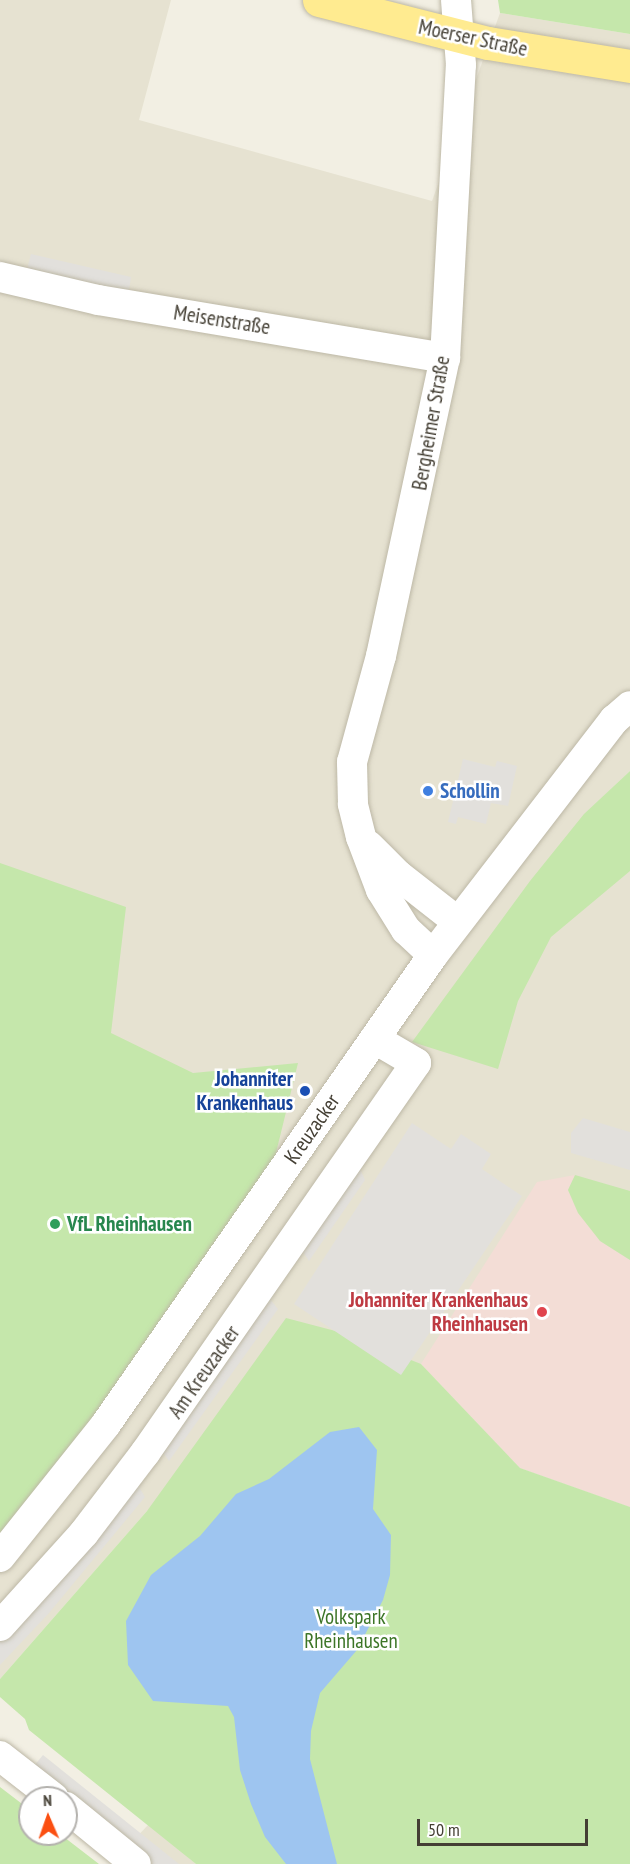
<!DOCTYPE html>
<meta charset="utf-8">
<style>
body{margin:0}
#map{position:relative;width:630px;height:1864px;overflow:hidden;background:#f2efe3;font-family:"PT Sans Narrow",sans-serif}
div>[style]{position:absolute}
.residential>*{inset:0;background:#e6e2d1}
.medical>*{inset:0;background:#f3ddd6}
.green>*{inset:0;background:#c5e7ab}
.parking>*{inset:0;background:#e2e0dc}
.water>*{inset:0;background:#9ec5f0}
.roads{filter:drop-shadow(0 0 2px #bdb8a6) drop-shadow(0 0 2px #bdb8a6)}
.minor>*{height:30px;margin:-15px;padding:0 15px;transform-origin:15px;border-radius:15px;background:#fff}
.major>*{height:33px;margin:-16.5px;padding:0 16.5px;transform-origin:16.5px;border-radius:16.5px;background:#ffeb90}
.dots>*{width:16px;height:16px;translate:-50% -50%;box-sizing:border-box;border:3px solid #fff;border-radius:50%}
span{translate:-50% -50%;white-space:nowrap;text-align:center;line-height:1.15;-webkit-text-stroke:5px #fff;paint-order:stroke}
.street-label{font-size:21px;color:#443f34}
.shop-label{font-size:21px;color:#366cbe;font-weight:700}
.left{translate:0 -50%;text-align:left}
.transit-label{font-size:21px;color:#164399;font-weight:700}
.right{translate:-100% -50%;text-align:right}
.leisure-label{font-size:21px;color:#27864d;font-weight:700}
.health-label{font-size:21px;color:#be3a42;font-weight:700}
.park-label{font-size:21px;color:#3c7527}
.north{position:absolute;left:18px;top:1786px;width:60px;height:60px;box-sizing:border-box;background:#fff;border:2px solid #b4b2ae;border-radius:50%;rotate:358deg;font-size:16px;font-weight:700;line-height:24px;text-align:center;color:#443f34}
.north::after{content:'';display:block;margin:auto;width:21px;height:27px;background:#fb4f11;clip-path:polygon(50% 0,100% 100%,50% 72%,0 100%)}
.scale{position:absolute;left:417px;top:1819px;width:171px;height:27px;box-sizing:border-box;border:3px solid #443f34;border-top:0;padding-left:8px;font-size:18px;line-height:21px;white-space:nowrap;color:#443f34;-webkit-text-stroke:4px #fff;paint-order:stroke}
</style>
<div id="map">
<div class="residential">
<i style="clip-path:polygon(0 0,171px 0,139px 120px,432px 201px,500px 13px,630px 34px,630px 771px,585px 814px,630px 824px,630px 1507px,520px 1468px,421px 1364px,147px 1511px,0 1679px)"></i>
<i style="clip-path:polygon(149px 1824px,196px 1864px,111px 1864px)"></i>
</div>
<div class="medical">
<i style="clip-path:polygon(575px 1175px,568px 1190px,600px 1241px,630px 1260px,630px 1507px,520px 1468px,421px 1364px,537px 1182px)"></i>
</div>
<div class="green">
<i style="clip-path:polygon(498px 0,630px 0,630px 34px,500px 13px)"></i>
<i style="clip-path:polygon(630px 771px,630px 871px,551px 937px,518px 1001px,498px 1069px,412px 1042px,530px 881px,584px 814px)"></i>
<i style="clip-path:polygon(0 863px,126px 907px,111px 1033px,193px 1073px,298px 1063px,274px 1161px,93px 1418px,0 1537px)"></i>
<i style="clip-path:polygon(575px 1175px,630px 1191px,630px 1260px,600px 1241px,578px 1213px,568px 1190px)"></i>
<i style="clip-path:polygon(286px 1318px,343px 1333px,421px 1364px,520px 1468px,630px 1507px,630px 1864px,196px 1864px,29px 1730px,25px 1719px,0 1697px,0 1679px,147px 1511px)"></i>
<i style="clip-path:polygon(0 1787px,30px 1810px,30px 1834px,60px 1834px,99px 1864px,0 1864px)"></i>
</div>
<div class="parking">
<i style="clip-path:polygon(31px 254px,131px 277px,129px 291px,27px 269px)"></i>
<i style="clip-path:polygon(463px 759px,495px 767px,497px 761px,517px 766px,508px 806px,491px 803px,486px 824px,458px 817px,456px 824px,448px 822px)"></i>
<i style="clip-path:polygon(583px 1118px,630px 1132px,630px 1170px,571px 1153px,571px 1133px)"></i>
<i style="clip-path:polygon(412px 1123px,451px 1149px,461px 1134px,491px 1154px,482px 1169px,522px 1196px,401px 1375px,294px 1304px)"></i>
<i style="clip-path:polygon(357px 1162px,365px 1180px,309px 1261px,298px 1245px)"></i>
<i style="clip-path:polygon(266px 1294px,278px 1309px,169px 1461px,158px 1446px)"></i>
<i style="clip-path:polygon(135px 1480px,145px 1497px,49px 1613px,0 1665px,0 1640px)"></i>
<i style="clip-path:polygon(43px 1755px,179px 1864px,153px 1864px,33px 1767px)"></i>
</div>
<div class="water">
<i style="clip-path:polygon(359px 1427px,377px 1450px,373px 1509px,391px 1535px,390px 1575px,383px 1600px,357px 1650px,320px 1693px,311px 1731px,310px 1759px,337px 1864px,286px 1864px,265px 1837px,251px 1804px,240px 1770px,234px 1717px,228px 1706px,153px 1701px,128px 1665px,126px 1621px,151px 1575px,200px 1536px,236px 1494px,269px 1479px,330px 1432px)"></i>
</div>
<div class="roads">
<div class="minor">
<i style="left:0;top:277px;width:101px;rotate:13.2deg"></i>
<i style="left:98px;top:300px;width:352px;rotate:9.5deg"></i>
<i style="left:369px;top:846px;width:41px;rotate:45deg"></i>
<i style="left:398px;top:875px;width:76px;rotate:38.1deg"></i>
<i style="left:433px;top:955px;width:37px;rotate:-137deg"></i>
<i style="left:406px;top:930px;width:47px;rotate:-122deg"></i>
<i style="left:381px;top:890px;width:57px;rotate:-110.7deg"></i>
<i style="left:361px;top:837px;width:34px;rotate:-104deg"></i>
<i style="left:353px;top:804px;width:42px;rotate:-91.4deg"></i>
<i style="left:352px;top:762px;width:110px;rotate:-74.7deg"></i>
<i style="left:381px;top:656px;width:305px;rotate:-77.9deg"></i>
<i style="left:445px;top:358px;width:293px;rotate:-86.9deg"></i>
<i style="left:461px;top:65px;width:65px;rotate:-94.4deg"></i>
<i style="left:0;top:1557px;width:170px;rotate:-51.4deg"></i>
<i style="left:106px;top:1424px;width:572px;rotate:-55.11deg"></i>
<i style="left:433px;top:955px;width:297px;rotate:-52.4deg"></i>
<i style="left:614px;top:720px;width:21px;rotate:-41deg"></i>
<i style="left:0;top:1626px;width:125px;rotate:-47.9deg"></i>
<i style="left:84px;top:1533px;width:101px;rotate:-52.7deg"></i>
<i style="left:145px;top:1453px;width:475px;rotate:-55.2deg"></i>
<i style="left:416px;top:1063px;width:48px;rotate:-149.7deg"></i>
<i style="left:0;top:1756px;width:68px;rotate:37.9deg"></i>
<i style="left:66px;top:1807px;width:90px;rotate:39.2deg"></i>
</div>
<div class="major">
<i style="left:319px;top:0;width:174px;rotate:14.3deg"></i>
<i style="left:488px;top:43px;width:144px;rotate:9.2deg"></i>
</div>
</div>
<div class="dots">
<i style="left:428px;top:791px;background:#3f7fe0"></i>
<i style="left:305px;top:1091px;background:#1a4fb4"></i>
<i style="left:55px;top:1224px;background:#2e9e5b"></i>
<i style="left:542px;top:1312px;background:#e0444e"></i>
</div>
<div class="street-label">
<span style="left:473px;top:38px;rotate:12deg">Moerser Straße</span>
<span style="left:222px;top:320px;rotate:9deg">Meisenstraße</span>
<span style="left:431px;top:423px;rotate:-80deg">Bergheimer Straße</span>
<span style="left:312px;top:1129px;rotate:-55deg">Kreuzacker</span>
<span style="left:204px;top:1372px;rotate:-55deg">Am Kreuzacker</span>
</div>
<div class="shop-label">
<span class="left" style="left:440px;top:791px">Schollin</span>
</div>
<div class="transit-label">
<span class="right" style="left:293px;top:1091px">Johanniter<br>Krankenhaus</span>
</div>
<div class="leisure-label">
<span class="left" style="left:67px;top:1224px">VfL Rheinhausen</span>
</div>
<div class="health-label">
<span class="right" style="left:528px;top:1312px">Johanniter Krankenhaus<br>Rheinhausen</span>
</div>
<div class="park-label">
<span style="left:351px;top:1629px">Volkspark<br>Rheinhausen</span>
</div>
<div class="north">N</div>
<div class="scale">50 m</div>
</div>
